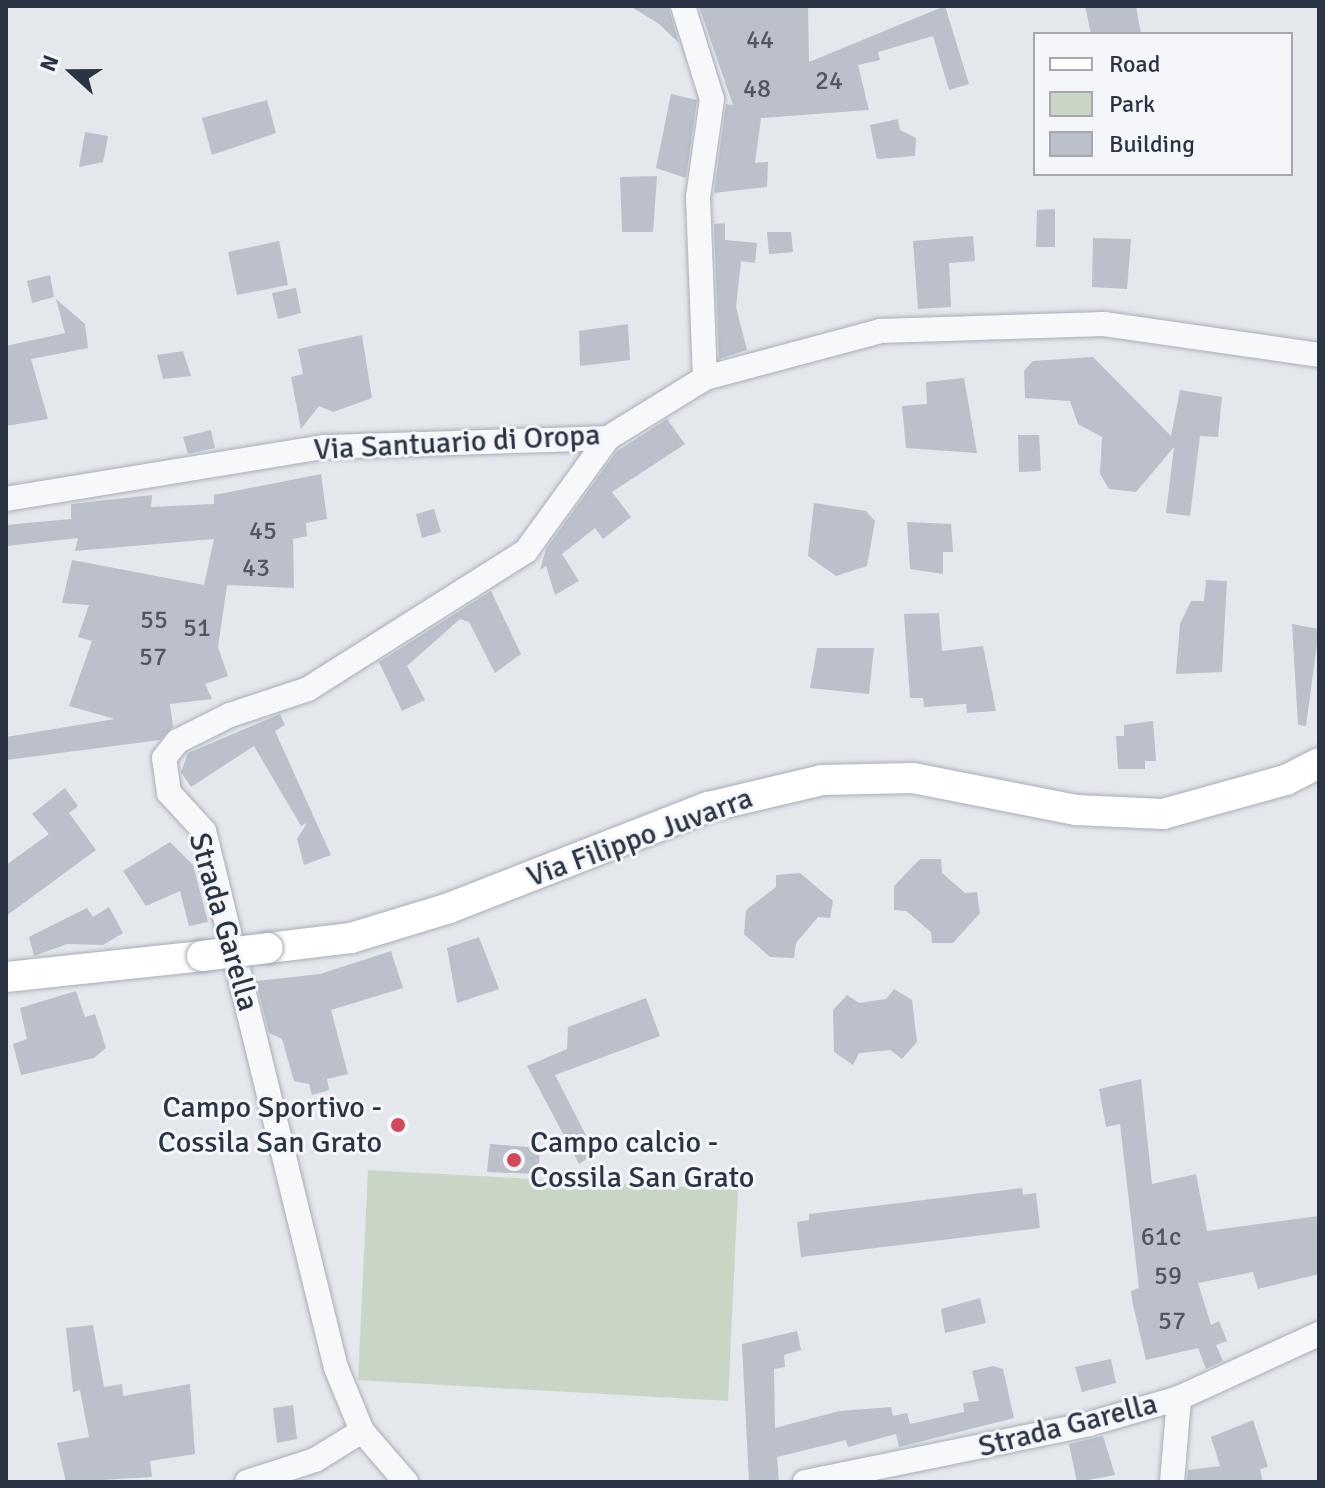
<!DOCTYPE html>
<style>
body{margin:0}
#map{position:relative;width:1325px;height:1488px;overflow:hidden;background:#e4e7ec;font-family:Signika,sans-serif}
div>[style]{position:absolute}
.green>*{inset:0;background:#c9d6c5}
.building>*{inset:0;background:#bbc0ca}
.roads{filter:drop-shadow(0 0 2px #a9aeb7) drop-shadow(0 0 2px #a9aeb7)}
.minor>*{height:24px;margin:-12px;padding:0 12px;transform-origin:12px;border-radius:12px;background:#f7f8fa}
.major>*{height:30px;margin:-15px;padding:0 15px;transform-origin:15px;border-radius:15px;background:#fff}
.bridges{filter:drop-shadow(0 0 2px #a3abb8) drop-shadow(0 0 2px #a3abb8)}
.major-bridge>*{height:30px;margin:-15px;padding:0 15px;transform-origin:15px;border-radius:15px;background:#fff}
.dots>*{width:22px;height:22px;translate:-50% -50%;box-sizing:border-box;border:4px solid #f4f6f9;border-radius:50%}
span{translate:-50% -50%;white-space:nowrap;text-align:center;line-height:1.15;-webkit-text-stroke:6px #f4f6f9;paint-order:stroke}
.number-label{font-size:26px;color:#4f5766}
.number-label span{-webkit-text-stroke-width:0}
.street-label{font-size:30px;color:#2b3445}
.poi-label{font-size:30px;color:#2b3445}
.right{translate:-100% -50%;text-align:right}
.left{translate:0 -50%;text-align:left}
.frame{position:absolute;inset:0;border:8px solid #2b3445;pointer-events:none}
.legend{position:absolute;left:1033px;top:32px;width:260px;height:144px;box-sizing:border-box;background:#f4f6f9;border:2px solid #a4a8b1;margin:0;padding:10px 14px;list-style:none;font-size:24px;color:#2b3445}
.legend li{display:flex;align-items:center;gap:16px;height:40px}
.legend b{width:40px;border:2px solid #a4a8b1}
.north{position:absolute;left:32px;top:32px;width:80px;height:80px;-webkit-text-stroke:6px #f4f6f9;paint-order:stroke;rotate:291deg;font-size:22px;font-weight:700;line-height:32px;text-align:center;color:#2b3445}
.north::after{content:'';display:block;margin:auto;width:28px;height:36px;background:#2b3445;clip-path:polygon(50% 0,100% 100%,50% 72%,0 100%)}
</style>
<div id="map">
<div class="green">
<i style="clip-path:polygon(368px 1170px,738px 1190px,728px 1401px,358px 1380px)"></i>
</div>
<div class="building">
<i style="clip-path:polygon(630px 6px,668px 6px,679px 43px,659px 24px)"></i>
<i style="clip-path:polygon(699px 6px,808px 6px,809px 62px,945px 6px,969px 84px,949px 90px,933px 36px,878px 52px,880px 60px,858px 65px,869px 110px,761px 118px,755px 163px,768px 162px,767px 187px,714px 193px,726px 104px,733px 105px)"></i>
<i style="clip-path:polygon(1085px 6px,1136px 6px,1141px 34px,1091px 34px)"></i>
<i style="clip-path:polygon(671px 94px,697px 100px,686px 178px,656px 168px)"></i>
<i style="clip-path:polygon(267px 100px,276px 133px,212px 155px,202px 118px)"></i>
<i style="clip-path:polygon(898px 119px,900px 130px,916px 138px,915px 156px,877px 159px,870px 125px)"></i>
<i style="clip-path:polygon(85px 132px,108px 136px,103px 162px,79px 167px)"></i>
<i style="clip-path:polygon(657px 176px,653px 232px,622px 232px,620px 177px)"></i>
<i style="clip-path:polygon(1055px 209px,1055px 247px,1036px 247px,1037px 210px)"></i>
<i style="clip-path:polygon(725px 223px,725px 240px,757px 243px,755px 263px,741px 261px,736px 307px,747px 350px,719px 359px,714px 224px)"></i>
<i style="clip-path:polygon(767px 232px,791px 232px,793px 252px,769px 254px)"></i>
<i style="clip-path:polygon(973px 236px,975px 261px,949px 263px,951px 307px,918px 309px,913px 241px)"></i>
<i style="clip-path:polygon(1093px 238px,1131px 239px,1127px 289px,1092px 287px)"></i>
<i style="clip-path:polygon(279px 241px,288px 285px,237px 295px,228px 252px)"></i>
<i style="clip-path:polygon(50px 275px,54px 297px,32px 303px,27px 281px)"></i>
<i style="clip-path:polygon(296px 288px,301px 313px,278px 319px,272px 293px)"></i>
<i style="clip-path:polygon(56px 299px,85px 324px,88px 348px,31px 359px,48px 419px,6px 426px,6px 346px,65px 333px)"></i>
<i style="clip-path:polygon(628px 324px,630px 360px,580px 366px,579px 331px)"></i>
<i style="clip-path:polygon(362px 335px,372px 398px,333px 412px,319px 406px,301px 429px,291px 377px,303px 374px,298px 349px)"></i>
<i style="clip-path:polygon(183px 351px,191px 376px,163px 379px,157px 355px)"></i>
<i style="clip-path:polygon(1093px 357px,1171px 436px,1180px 390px,1222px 397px,1218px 437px,1200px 436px,1190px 516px,1166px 513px,1174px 447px,1136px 492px,1109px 489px,1100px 474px,1102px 437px,1078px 424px,1070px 401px,1025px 398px,1024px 371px,1033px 361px)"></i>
<i style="clip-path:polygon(964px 378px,977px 453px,906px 448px,902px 406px,927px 404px,926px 382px)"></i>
<i style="clip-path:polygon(667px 419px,685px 444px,612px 492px,631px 517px,603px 539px,595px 528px,562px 554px,579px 581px,555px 595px,546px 566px,540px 570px,546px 549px,616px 452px)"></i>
<i style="clip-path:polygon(211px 430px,215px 448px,188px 454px,183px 437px)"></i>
<i style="clip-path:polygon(1018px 435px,1039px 435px,1041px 471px,1019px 472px)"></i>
<i style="clip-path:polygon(321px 474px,327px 519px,306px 523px,307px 536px,293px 539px,294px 588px,227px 585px,218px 647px,228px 676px,205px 684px,212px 699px,170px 704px,173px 727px,160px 740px,6px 760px,6px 737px,115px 719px,69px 706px,92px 641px,78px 637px,89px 605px,62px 603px,72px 560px,204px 585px,214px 539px,75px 551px,78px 538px,6px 546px,6px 525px,71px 519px,71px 504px,152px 495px,151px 507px,214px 504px,214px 495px)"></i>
<i style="clip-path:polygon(814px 503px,866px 511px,875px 521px,867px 566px,836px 576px,808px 556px)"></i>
<i style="clip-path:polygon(434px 509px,441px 532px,422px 538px,416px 514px)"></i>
<i style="clip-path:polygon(907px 522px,951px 524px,953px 552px,943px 552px,943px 574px,910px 569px)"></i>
<i style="clip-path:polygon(1206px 580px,1227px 581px,1222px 672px,1176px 674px,1180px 624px,1191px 601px,1204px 601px)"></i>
<i style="clip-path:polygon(491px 591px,521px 654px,495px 673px,469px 622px,460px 619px,407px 666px,425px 700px,402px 711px,379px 662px)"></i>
<i style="clip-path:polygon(939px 613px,942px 651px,983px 646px,996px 711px,967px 713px,966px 704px,924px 707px,923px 698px,910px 698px,904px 614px)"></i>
<i style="clip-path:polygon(1292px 624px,1319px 629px,1306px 726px,1298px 725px)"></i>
<i style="clip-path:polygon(817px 648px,874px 648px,869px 694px,810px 688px)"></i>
<i style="clip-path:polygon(280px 714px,285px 725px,275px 731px,331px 855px,304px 865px,297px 839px,307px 823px,301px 826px,254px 746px,191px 787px,181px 772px,188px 753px)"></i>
<i style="clip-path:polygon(1153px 721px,1156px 761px,1145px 761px,1145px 769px,1118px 769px,1116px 736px,1124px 736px,1124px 725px)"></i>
<i style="clip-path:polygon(65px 788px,78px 806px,69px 813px,96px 850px,6px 916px,6px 865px,49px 834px,32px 814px)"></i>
<i style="clip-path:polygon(170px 842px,193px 865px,208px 922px,189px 926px,180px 891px,146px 906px,123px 871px)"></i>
<i style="clip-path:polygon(920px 859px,941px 859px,942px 873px,965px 893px,977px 892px,980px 913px,953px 943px,932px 943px,931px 932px,906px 911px,894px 910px,894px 886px)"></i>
<i style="clip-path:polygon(800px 873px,833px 901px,830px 918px,818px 917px,796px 943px,794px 958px,770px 957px,744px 934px,746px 910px,776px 887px,776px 875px)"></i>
<i style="clip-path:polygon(109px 907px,123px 933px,103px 945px,67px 944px,34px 956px,29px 937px,87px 908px,93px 917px)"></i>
<i style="clip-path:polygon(479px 937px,499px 989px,457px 1003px,447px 948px)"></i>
<i style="clip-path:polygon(391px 951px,403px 988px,331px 1010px,348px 1074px,327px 1079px,329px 1090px,312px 1095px,309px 1084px,294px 1081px,282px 1039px,269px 1033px,256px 981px,320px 974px)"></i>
<i style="clip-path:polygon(894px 989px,912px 1000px,917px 1042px,902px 1059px,890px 1050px,859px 1053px,853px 1065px,834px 1052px,833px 1010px,847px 995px,859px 1003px,886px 999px)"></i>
<i style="clip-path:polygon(76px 991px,85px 1017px,95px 1014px,106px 1048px,94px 1058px,21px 1075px,13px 1044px,27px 1039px,20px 1008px)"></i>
<i style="clip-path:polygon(646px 998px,660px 1036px,555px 1075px,595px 1153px,579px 1164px,527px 1066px,567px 1049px,568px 1027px)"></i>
<i style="clip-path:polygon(1141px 1079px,1152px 1184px,1196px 1174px,1207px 1231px,1319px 1216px,1319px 1274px,1258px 1289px,1253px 1272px,1198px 1283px,1211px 1325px,1219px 1321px,1227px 1341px,1216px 1345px,1223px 1361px,1206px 1369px,1198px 1348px,1146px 1360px,1133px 1305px,1131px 1291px,1139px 1288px,1120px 1124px,1106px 1127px,1099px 1089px)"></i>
<i style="clip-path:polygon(490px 1144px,540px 1148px,538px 1174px,487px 1172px)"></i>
<i style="clip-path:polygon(1022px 1188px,1023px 1195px,1036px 1193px,1040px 1228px,801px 1257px,797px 1222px,809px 1220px,809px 1214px)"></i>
<i style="clip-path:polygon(980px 1298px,986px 1323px,945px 1333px,941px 1309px)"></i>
<i style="clip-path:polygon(93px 1325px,104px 1387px,122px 1384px,123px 1396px,190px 1384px,195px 1454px,150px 1461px,152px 1477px,66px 1482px,57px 1443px,89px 1437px,80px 1390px,73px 1392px,66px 1328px)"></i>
<i style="clip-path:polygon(797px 1331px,801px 1350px,784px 1355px,785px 1367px,774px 1369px,775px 1428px,839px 1411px,891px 1407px,893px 1416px,907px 1413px,910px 1424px,964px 1412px,963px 1403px,979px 1401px,972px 1371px,993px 1366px,1003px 1369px,1014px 1418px,899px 1447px,896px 1434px,848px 1447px,846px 1440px,777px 1457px,779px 1482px,749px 1482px,742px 1344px)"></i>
<i style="clip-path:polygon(1111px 1359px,1116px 1383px,1082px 1392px,1075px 1367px)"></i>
<i style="clip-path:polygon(293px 1405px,297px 1439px,277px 1443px,273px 1408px)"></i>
<i style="clip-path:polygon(1253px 1420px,1268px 1467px,1260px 1469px,1263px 1482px,1187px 1482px,1188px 1470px,1220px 1466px,1211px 1437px)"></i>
<i style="clip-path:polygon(1103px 1436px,1115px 1475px,1077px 1482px,1069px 1444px)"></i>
</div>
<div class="roads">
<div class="minor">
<i style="left:683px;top:6px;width:97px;rotate:72.7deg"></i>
<i style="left:712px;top:99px;width:99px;rotate:98.1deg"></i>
<i style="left:698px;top:197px;width:181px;rotate:87.8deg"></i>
<i style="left:6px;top:499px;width:322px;rotate:-9.3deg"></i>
<i style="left:324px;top:447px;width:284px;rotate:-1.8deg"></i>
<i style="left:608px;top:438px;width:114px;rotate:-31.7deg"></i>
<i style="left:705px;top:378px;width:181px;rotate:-15deg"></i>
<i style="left:880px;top:331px;width:224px;rotate:-1.8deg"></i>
<i style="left:1104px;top:324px;width:217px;rotate:8.2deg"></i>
<i style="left:247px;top:1482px;width:71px;rotate:-17.9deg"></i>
<i style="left:315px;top:1460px;width:55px;rotate:-31.7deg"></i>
<i style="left:406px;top:1482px;width:67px;rotate:-130.8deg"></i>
<i style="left:362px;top:1431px;width:68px;rotate:-112.4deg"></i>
<i style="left:336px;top:1368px;width:553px;rotate:-103.81deg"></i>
<i style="left:204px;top:831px;width:52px;rotate:-132.6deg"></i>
<i style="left:169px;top:793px;width:35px;rotate:-98deg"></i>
<i style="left:164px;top:758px;width:22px;rotate:-51deg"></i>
<i style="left:178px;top:741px;width:58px;rotate:-26.6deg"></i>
<i style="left:230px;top:715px;width:82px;rotate:-18.4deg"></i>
<i style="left:308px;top:689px;width:258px;rotate:-32.3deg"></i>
<i style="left:526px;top:551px;width:140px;rotate:-54deg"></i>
<i style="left:805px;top:1482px;width:290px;rotate:-11.5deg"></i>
<i style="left:1089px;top:1424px;width:94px;rotate:-16.1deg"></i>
<i style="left:1179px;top:1398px;width:154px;rotate:-24.6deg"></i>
<i style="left:1172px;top:1482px;width:84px;rotate:-85.2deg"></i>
</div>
<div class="major">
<i style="left:268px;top:948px;width:84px;rotate:-6.9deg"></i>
<i style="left:351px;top:938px;width:102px;rotate:-17deg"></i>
<i style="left:449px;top:908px;width:278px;rotate:-21.3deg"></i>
<i style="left:708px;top:807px;width:117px;rotate:-13.3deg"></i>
<i style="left:822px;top:780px;width:91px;rotate:-1.3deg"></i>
<i style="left:913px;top:778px;width:166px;rotate:11.1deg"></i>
<i style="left:1076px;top:810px;width:87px;rotate:2.6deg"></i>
<i style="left:1163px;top:814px;width:128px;rotate:-15.5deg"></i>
<i style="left:1286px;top:780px;width:37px;rotate:-27deg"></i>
<i style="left:6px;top:977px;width:197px;rotate:-6.1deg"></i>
</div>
</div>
<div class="bridges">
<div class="major-bridge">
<i style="left:202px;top:956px;width:66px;rotate:-6.9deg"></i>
</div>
</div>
<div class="dots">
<i style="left:398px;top:1125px;background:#d1495b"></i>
<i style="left:514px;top:1160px;background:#d1495b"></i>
</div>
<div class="number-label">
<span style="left:760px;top:41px">44</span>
<span style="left:829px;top:82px">24</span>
<span style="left:757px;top:90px">48</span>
<span style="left:263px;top:532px">45</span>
<span style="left:256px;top:569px">43</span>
<span style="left:154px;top:621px">55</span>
<span style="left:197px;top:629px">51</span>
<span style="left:153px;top:658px">57</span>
<span style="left:1161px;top:1238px">61c</span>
<span style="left:1168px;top:1277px">59</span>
<span style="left:1172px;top:1322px">57</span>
</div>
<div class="street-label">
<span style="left:457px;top:443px;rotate:-3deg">Via Santuario di Oropa</span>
<span style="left:640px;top:838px;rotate:-20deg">Via Filippo Juvarra</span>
<span style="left:223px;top:922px;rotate:74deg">Strada Garella</span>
<span style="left:1068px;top:1426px;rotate:-14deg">Strada Garella</span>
</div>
<div class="poi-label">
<span class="right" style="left:382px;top:1125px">Campo Sportivo -<br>Cossila San Grato</span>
<span class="left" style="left:530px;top:1160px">Campo calcio -<br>Cossila San Grato</span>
</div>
<div class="frame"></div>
<ul class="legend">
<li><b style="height:10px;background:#fff"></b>Road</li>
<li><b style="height:22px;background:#c9d6c5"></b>Park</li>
<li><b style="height:22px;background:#bbc0ca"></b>Building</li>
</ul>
<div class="north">N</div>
</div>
